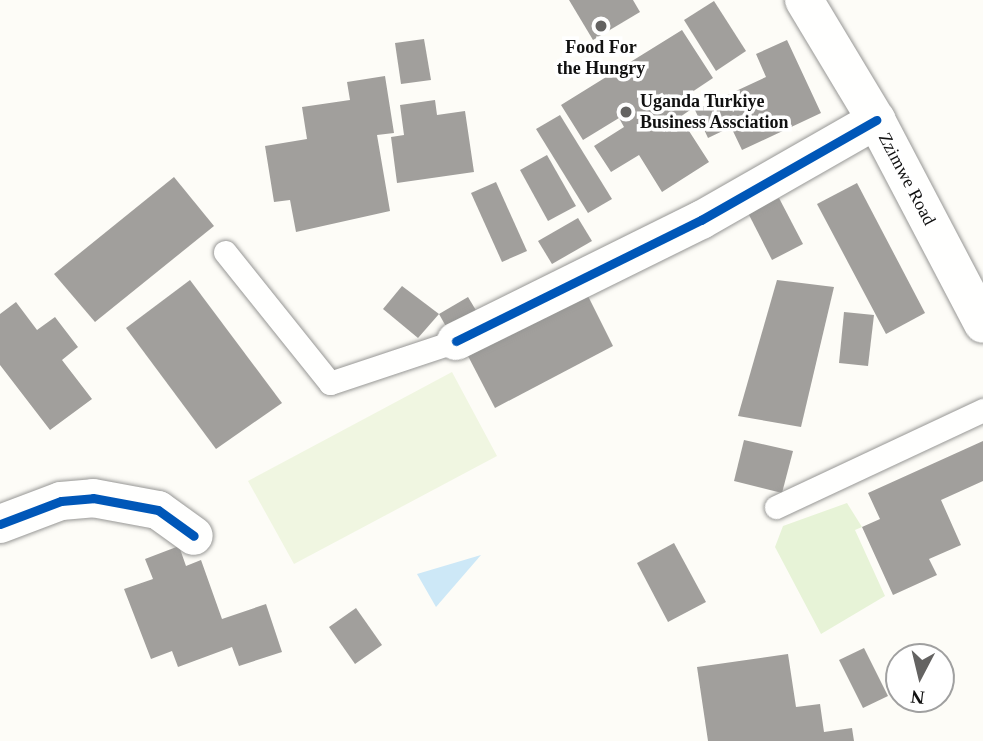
<!DOCTYPE html>
<style>
body{margin:0}
#map{position:relative;width:983px;height:741px;overflow:hidden;background:#fdfcf7;font-family:"Times New Roman",serif}
div>[style]{position:absolute}
.green>*{inset:0;background:#e7f3d7}
.pitch>*{inset:0;background:#f0f6e1}
.water>*{inset:0;background:#cde8f7}
.building>*{inset:0;background:#a19f9c}
.roads{filter:drop-shadow(0 0 2px #979795) drop-shadow(0 0 2px #979795)}
.service>*{height:23px;margin:-11.5px;padding:0 11.5px;transform-origin:11.5px;border-radius:11.5px;background:#fffffe}
.minor>*{height:38px;margin:-19px;padding:0 19px;transform-origin:19px;border-radius:19px;background:#fffffe}
.cycleway>*{height:9px;margin:-4.5px;padding:0 4.5px;transform-origin:4.5px;border-radius:4.5px;background:#0057b8}
.dots>*{width:19px;height:19px;translate:-50% -50%;box-sizing:border-box;border:4px solid #fff;border-radius:50%}
span{translate:-50% -50%;white-space:nowrap;text-align:center;line-height:1.15;-webkit-text-stroke:7px #fff;paint-order:stroke}
.poi-label{font-size:18px;color:#111;font-weight:700}
.left{translate:0 -50%;text-align:left}
.street-label{font-size:18px;color:#111}
.north{position:absolute;left:885px;top:643px;width:70px;height:70px;box-sizing:border-box;background:#fff;border:2px solid #a0a0a0;border-radius:50%;rotate:187deg;font-size:19px;font-weight:700;line-height:28px;text-align:center;color:#111}
.north::after{content:'';display:block;margin:auto;width:24px;height:32px;background:#646362;clip-path:polygon(50% 0,100% 100%,50% 72%,0 100%)}
</style>
<div id="map">
<div class="green">
<i style="clip-path:polygon(847px 503px,862px 527px,855px 530px,885px 596px,821px 634px,775px 547px,783px 526px)"></i>
</div>
<div class="pitch">
<i style="clip-path:polygon(452px 372px,497px 456px,294px 564px,248px 481px)"></i>
</div>
<div class="water">
<i style="clip-path:polygon(481px 555px,436px 607px,417px 574px)"></i>
</div>
<div class="building">
<i style="clip-path:polygon(569px 0,633px 0,640px 12px,593px 40px)"></i>
<i style="clip-path:polygon(714px 1px,746px 51px,716px 71px,684px 20px)"></i>
<i style="clip-path:polygon(682px 30px,713px 78px,686px 96px,693px 108px,680px 117px,709px 162px,662px 192px,639px 155px,611px 172px,594px 146px,624px 127px,619px 118px,583px 140px,561px 105px)"></i>
<i style="clip-path:polygon(424px 39px,431px 80px,401px 84px,395px 43px)"></i>
<i style="clip-path:polygon(787px 40px,821px 113px,742px 150px,731px 127px,708px 138px,695px 110px,766px 77px,756px 54px)"></i>
<i style="clip-path:polygon(385px 76px,394px 133px,377px 135px,390px 211px,296px 232px,290px 200px,274px 202px,265px 146px,307px 139px,302px 107px,350px 100px,347px 82px)"></i>
<i style="clip-path:polygon(435px 100px,437px 115px,465px 111px,474px 172px,397px 183px,391px 137px,404px 135px,400px 105px)"></i>
<i style="clip-path:polygon(560px 115px,612px 199px,588px 213px,536px 129px)"></i>
<i style="clip-path:polygon(547px 155px,576px 206px,548px 221px,520px 170px)"></i>
<i style="clip-path:polygon(174px 177px,214px 226px,95px 322px,54px 274px)"></i>
<i style="clip-path:polygon(496px 182px,527px 251px,502px 262px,471px 193px)"></i>
<i style="clip-path:polygon(857px 183px,925px 313px,886px 334px,817px 204px)"></i>
<i style="clip-path:polygon(779px 198px,803px 244px,772px 260px,748px 213px)"></i>
<i style="clip-path:polygon(578px 218px,592px 241px,552px 264px,538px 241px)"></i>
<i style="clip-path:polygon(190px 280px,282px 403px,216px 449px,126px 328px)"></i>
<i style="clip-path:polygon(777px 280px,834px 287px,801px 427px,738px 416px)"></i>
<i style="clip-path:polygon(402px 286px,439px 314px,418px 338px,383px 309px)"></i>
<i style="clip-path:polygon(587px 294px,613px 346px,495px 408px,468px 356px)"></i>
<i style="clip-path:polygon(468px 297px,477px 312px,448px 330px,439px 314px)"></i>
<i style="clip-path:polygon(16px 302px,37px 330px,55px 317px,78px 347px,62px 360px,92px 399px,50px 430px,0 365px,0 314px)"></i>
<i style="clip-path:polygon(844px 312px,874px 315px,868px 366px,839px 363px)"></i>
<i style="clip-path:polygon(744px 440px,793px 451px,782px 493px,734px 481px)"></i>
<i style="clip-path:polygon(983px 441px,983px 481px,941px 500px,961px 545px,929px 559px,937px 575px,893px 595px,862px 527px,880px 519px,868px 493px)"></i>
<i style="clip-path:polygon(674px 543px,706px 602px,668px 622px,637px 563px)"></i>
<i style="clip-path:polygon(179px 546px,186px 566px,201px 560px,222px 619px,266px 604px,282px 652px,239px 666px,232px 647px,178px 667px,172px 651px,151px 659px,124px 589px,153px 579px,145px 559px)"></i>
<i style="clip-path:polygon(356px 608px,382px 645px,355px 664px,329px 627px)"></i>
<i style="clip-path:polygon(864px 648px,888px 696px,863px 708px,839px 660px)"></i>
<i style="clip-path:polygon(788px 654px,796px 707px,820px 704px,824px 732px,852px 728px,854px 741px,708px 741px,697px 667px)"></i>
</div>
<div class="roads">
<div class="service">
<i style="left:225px;top:252px;width:168px;rotate:51.3deg"></i>
<i style="left:330px;top:383px;width:133px;rotate:-18.4deg"></i>
<i style="left:776px;top:507px;width:229px;rotate:-25.1deg"></i>
</div>
<div class="minor">
<i style="left:804px;top:0;width:140px;rotate:59deg"></i>
<i style="left:876px;top:120px;width:230px;rotate:62.3deg"></i>
<i style="left:456px;top:341px;width:273px;rotate:-26.3deg"></i>
<i style="left:701px;top:220px;width:202px;rotate:-29.7deg"></i>
<i style="left:0;top:524px;width:65px;rotate:-20.7deg"></i>
<i style="left:61px;top:501px;width:32px;rotate:-5deg"></i>
<i style="left:93px;top:498px;width:66px;rotate:10.5deg"></i>
<i style="left:158px;top:510px;width:44px;rotate:35.8deg"></i>
</div>
</div>
<div class="cycleway">
<i style="left:456px;top:341px;width:273px;rotate:-26.3deg"></i>
<i style="left:701px;top:220px;width:202px;rotate:-29.7deg"></i>
<i style="left:0;top:524px;width:65px;rotate:-20.7deg"></i>
<i style="left:61px;top:501px;width:32px;rotate:-5deg"></i>
<i style="left:93px;top:498px;width:66px;rotate:10.5deg"></i>
<i style="left:158px;top:510px;width:44px;rotate:35.8deg"></i>
</div>
<div class="dots">
<i style="left:601px;top:26px;background:#646362"></i>
<i style="left:626px;top:112px;background:#646362"></i>
</div>
<div class="poi-label">
<span style="left:601px;top:58px">Food For<br>the Hungry</span>
<span class="left" style="left:640px;top:112px">Uganda Turkiye<br>Business Assciation</span>
</div>
<div class="street-label">
<span style="left:907px;top:179px;rotate:62deg">Zzimwe Road</span>
</div>
<div class="north">N</div>
</div>
